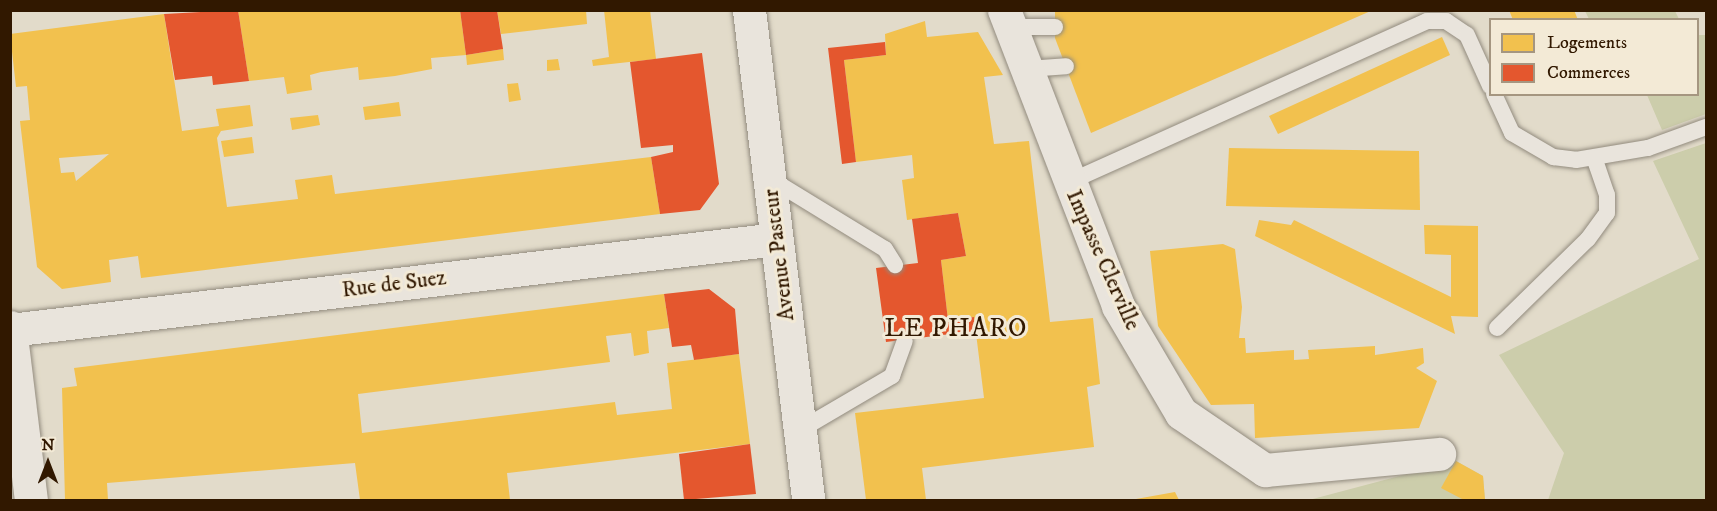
<!DOCTYPE html>
<style>
body{margin:0}
#map{position:relative;width:1717px;height:511px;overflow:hidden;background:#e2dbca;font-family:"IM FELL DW Pica",serif}
div>[style]{position:absolute}
.green>*{inset:0;background:#cccdab}
.homes>*{inset:0;background:#f2c14e}
.shops>*{inset:0;background:#e4572e}
.roads{filter:drop-shadow(0 0 2px #928b7e) drop-shadow(0 0 2px #928b7e)}
.service>*{height:16px;margin:-8px;padding:0 8px;transform-origin:8px;border-radius:8px;background:#e9e4dc}
.minor>*{height:33px;margin:-16.5px;padding:0 16.5px;transform-origin:16.5px;border-radius:16.5px;background:#e9e4dc}
.tertiary>*{height:33px;margin:-16.5px;padding:0 16.5px;transform-origin:16.5px;border-radius:16.5px;background:#e9e4dc}
span{translate:-50% -50%;white-space:nowrap;text-align:center;line-height:1.15;-webkit-text-stroke:6px #f3ead6;paint-order:stroke}
.street-label{font-size:22px;color:#311800}
.quarter-label{font-size:26px;color:#311800;letter-spacing:1.5px}
.frame{position:absolute;inset:0;border:12px solid #311800;pointer-events:none}
.legend{position:absolute;left:1489px;top:18px;width:210px;height:78px;box-sizing:border-box;background:#f3ead6;border:2px solid #a59680;margin:0;padding:8px 10px;list-style:none;font-size:18px;color:#311800}
.legend li{display:flex;align-items:center;gap:12px;height:30px}
.legend b{width:30px;border:2px solid #a59680}
.north{position:absolute;left:18px;top:433px;width:60px;height:60px;-webkit-text-stroke:4px #f3ead6;paint-order:stroke;rotate:0deg;font-size:16px;font-weight:700;line-height:24px;text-align:center;color:#311800}
.north::after{content:'';display:block;margin:auto;width:21px;height:27px;background:#311800;clip-path:polygon(50% 0,100% 100%,50% 72%,0 100%)}
</style>
<div id="map">
<div class="green">
<i style="clip-path:polygon(1585px 11px,1675px 11px,1679px 19px,1589px 19px)"></i>
<i style="clip-path:polygon(1698px 35px,1706px 35px,1706px 114px,1662px 130px,1647px 95px,1698px 94px)"></i>
<i style="clip-path:polygon(1706px 143px,1706px 500px,1548px 500px,1564px 453px,1499px 355px,1699px 259px,1653px 161px)"></i>
<i style="clip-path:polygon(1456px 461px,1483px 476px,1485px 500px,1309px 500px)"></i>
</div>
<div class="homes">
<i style="clip-path:polygon(238px 10px,460px 10px,466px 55px,431px 58px,432px 69px,395px 76px,359px 80px,358px 67px,321px 72px,310px 75px,312px 90px,287px 94px,284px 77px,249px 81px)"></i>
<i style="clip-path:polygon(497px 10px,586px 10px,587px 24px,501px 34px)"></i>
<i style="clip-path:polygon(604px 10px,650px 10px,656px 59px,593px 66px,592px 60px,609px 57px)"></i>
<i style="clip-path:polygon(1055px 10px,1373px 10px,1091px 133px,1055px 38px)"></i>
<i style="clip-path:polygon(1509px 10px,1574px 10px,1578px 20px,1513px 20px)"></i>
<i style="clip-path:polygon(evenodd,164px 14px,182px 131px,219px 126px,216px 109px,250px 105px,253px 126px,221px 131px,217px 138px,227px 207px,298px 199px,295px 180px,332px 175px,335px 194px,651px 157px,660px 214px,141px 278px,138px 256px,109px 260px,111px 282px,62px 289px,37px 267px,20px 121px,30px 120px,27px 86px,16px 87px,10px 34px,164px 14px,109px 154px,76px 181px,74px 172px,61px 173px,59px 158px,109px 154px)"></i>
<i style="clip-path:polygon(925px 21px,927px 37px,978px 32px,1003px 75px,984px 77px,994px 144px,1029px 141px,1050px 322px,1093px 318px,1100px 384px,1087px 387px,1094px 447px,922px 468px,926px 500px,866px 500px,855px 413px,984px 398px,974px 317px,948px 320px,941px 260px,966px 256px,958px 213px,907px 220px,902px 180px,914px 178px,912px 155px,856px 162px,844px 60px,886px 55px,885px 34px)"></i>
<i style="clip-path:polygon(1442px 37px,1450px 55px,1278px 134px,1269px 116px)"></i>
<i style="clip-path:polygon(503px 49px,504px 60px,467px 65px,466px 55px)"></i>
<i style="clip-path:polygon(558px 59px,560px 70px,547px 71px,547px 60px)"></i>
<i style="clip-path:polygon(518px 83px,521px 100px,509px 102px,507px 84px)"></i>
<i style="clip-path:polygon(399px 102px,401px 116px,365px 120px,363px 107px)"></i>
<i style="clip-path:polygon(318px 115px,320px 125px,292px 130px,290px 118px)"></i>
<i style="clip-path:polygon(252px 137px,254px 153px,224px 157px,221px 141px)"></i>
<i style="clip-path:polygon(1229px 148px,1419px 151px,1420px 210px,1226px 206px)"></i>
<i style="clip-path:polygon(1259px 220px,1291px 225px,1294px 220px,1451px 297px,1451px 255px,1425px 254px,1424px 225px,1478px 226px,1478px 317px,1451px 316px,1455px 334px,1255px 236px)"></i>
<i style="clip-path:polygon(1223px 244px,1235px 249px,1242px 307px,1239px 338px,1245px 338px,1246px 353px,1294px 350px,1294px 360px,1309px 359px,1308px 350px,1375px 346px,1375px 355px,1423px 348px,1424px 363px,1416px 368px,1437px 381px,1419px 428px,1255px 438px,1254px 404px,1211px 405px,1158px 326px,1150px 251px)"></i>
<i style="clip-path:polygon(664px 294px,669px 328px,647px 331px,649px 353px,634px 356px,631px 333px,606px 336px,610px 362px,358px 394px,362px 433px,615px 402px,617px 415px,672px 409px,667px 363px,739px 354px,750px 444px,507px 473px,510px 500px,360px 500px,355px 463px,107px 483px,108px 500px,65px 500px,62px 388px,77px 386px,74px 368px)"></i>
<i style="clip-path:polygon(1456px 461px,1483px 476px,1485px 500px,1464px 500px,1441px 488px)"></i>
<i style="clip-path:polygon(1175px 492px,1179px 500px,1136px 500px,1136px 499px)"></i>
</div>
<div class="shops">
<i style="clip-path:polygon(238px 10px,249px 81px,213px 85px,212px 76px,175px 80px,164px 14px)"></i>
<i style="clip-path:polygon(460px 10px,497px 10px,503px 49px,466px 55px)"></i>
<i style="clip-path:polygon(885px 42px,886px 55px,844px 60px,856px 162px,842px 164px,828px 48px)"></i>
<i style="clip-path:polygon(702px 53px,719px 184px,700px 210px,660px 214px,651px 157px,673px 152px,673px 145px,641px 148px,630px 62px)"></i>
<i style="clip-path:polygon(958px 213px,966px 256px,941px 260px,948px 320px,974px 317px,975px 331px,886px 342px,876px 268px,918px 263px,912px 219px)"></i>
<i style="clip-path:polygon(709px 289px,735px 309px,739px 354px,694px 360px,691px 345px,672px 347px,664px 294px)"></i>
<i style="clip-path:polygon(750px 444px,756px 494px,684px 500px,679px 454px)"></i>
</div>
<div class="roads">
<div class="service">
<i style="left:1011px;top:27px;width:44px"></i>
<i style="left:1027px;top:69px;width:39px;rotate:-4deg"></i>
<i style="left:1494px;top:94px;width:43px;rotate:65.2deg"></i>
<i style="left:1512px;top:133px;width:48px;rotate:30.3deg"></i>
<i style="left:1553px;top:157px;width:23px;rotate:7deg"></i>
<i style="left:1576px;top:160px;width:73px;rotate:-9.5deg"></i>
<i style="left:1648px;top:148px;width:62px;rotate:-19.9deg"></i>
<i style="left:769px;top:178px;width:136px;rotate:31.5deg"></i>
<i style="left:885px;top:249px;width:19px;rotate:58deg"></i>
<i style="left:1069px;top:182px;width:393px;rotate:-24.2deg"></i>
<i style="left:1427px;top:21px;width:19px"></i>
<i style="left:1446px;top:21px;width:25px;rotate:34deg"></i>
<i style="left:1467px;top:35px;width:56px;rotate:65.7deg"></i>
<i style="left:1497px;top:328px;width:127px;rotate:-44.4deg"></i>
<i style="left:1588px;top:239px;width:32px;rotate:-54deg"></i>
<i style="left:1607px;top:213px;width:18px;rotate:-90deg"></i>
<i style="left:1607px;top:195px;width:39px;rotate:-109deg"></i>
<i style="left:800px;top:430px;width:107px;rotate:-30.4deg"></i>
<i style="left:892px;top:376px;width:37px;rotate:-70deg"></i>
</div>
<div class="minor">
<i style="left:1004px;top:10px;width:317px;rotate:68.9deg"></i>
<i style="left:1118px;top:306px;width:124px;rotate:59.5deg"></i>
<i style="left:1181px;top:413px;width:102px;rotate:34.2deg"></i>
<i style="left:1265px;top:470px;width:175px;rotate:-5.3deg"></i>
<i style="left:10px;top:327px;width:174px;rotate:83.1deg"></i>
<i style="left:10px;top:330px;width:772px;rotate:-6.77deg"></i>
</div>
<div class="tertiary">
<i style="left:749px;top:10px;width:494px;rotate:83.1deg"></i>
</div>
</div>
<div class="street-label">
<span style="left:779px;top:255px;rotate:-97deg">Avenue Pasteur</span>
<span style="left:1103px;top:260px;rotate:66deg">Impasse Clerville</span>
<span style="left:394px;top:284px;rotate:-7deg">Rue de Suez</span>
</div>
<div class="quarter-label">
<span style="left:956px;top:329px">LE PHARO</span>
</div>
<div class="frame"></div>
<ul class="legend">
<li><b style="height:16px;background:#f2c14e"></b>Logements</li>
<li><b style="height:16px;background:#e4572e"></b>Commerces</li>
</ul>
<div class="north">N</div>
</div>
